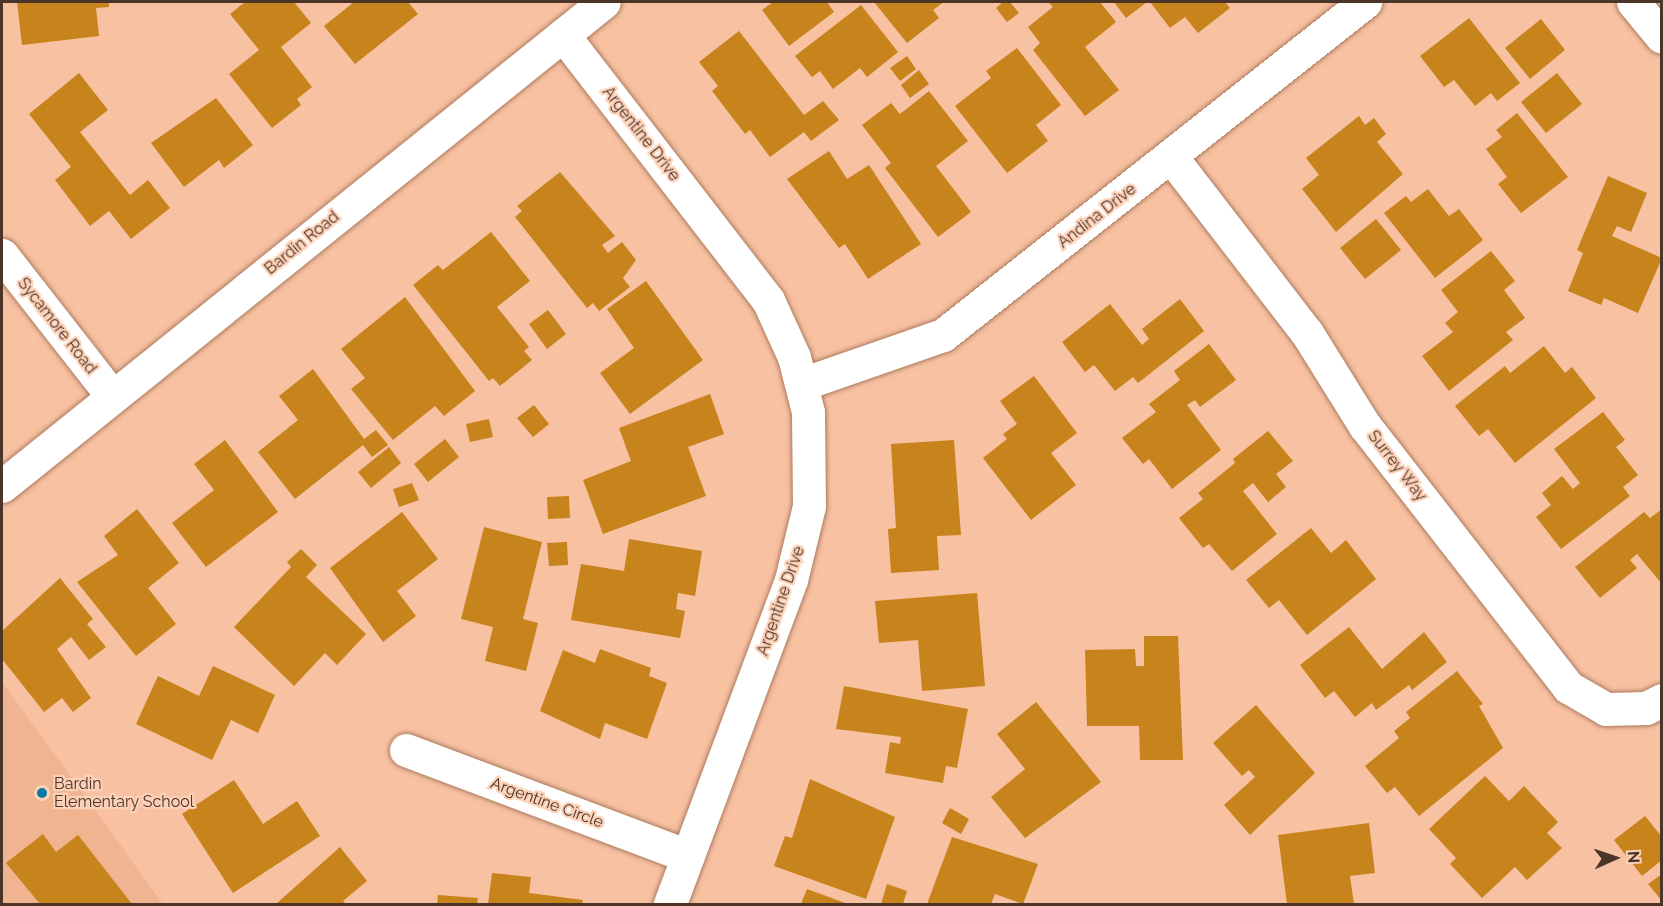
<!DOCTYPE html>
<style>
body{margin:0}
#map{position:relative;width:1663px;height:906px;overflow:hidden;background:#f7c1a2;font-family:Raleway,sans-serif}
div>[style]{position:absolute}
.built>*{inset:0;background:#f1b491}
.building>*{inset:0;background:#c7831c}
.roads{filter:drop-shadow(0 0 2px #ad7b5e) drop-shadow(0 0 2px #ad7b5e)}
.minor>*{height:33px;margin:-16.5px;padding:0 16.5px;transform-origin:16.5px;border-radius:16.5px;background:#fff}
.tertiary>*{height:33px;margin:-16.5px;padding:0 16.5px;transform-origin:16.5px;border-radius:16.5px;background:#fff}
.dots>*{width:16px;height:16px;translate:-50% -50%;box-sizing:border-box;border:3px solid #fdd1b8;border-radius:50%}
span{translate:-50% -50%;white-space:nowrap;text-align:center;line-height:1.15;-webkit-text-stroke:4.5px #fdd1b8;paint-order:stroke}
.street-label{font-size:16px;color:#4a3528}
.poi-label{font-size:16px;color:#4a3528}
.left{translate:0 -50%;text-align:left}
.frame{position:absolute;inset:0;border:3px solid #4a3528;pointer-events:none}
.north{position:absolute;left:1585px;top:828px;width:60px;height:60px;-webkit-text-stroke:4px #fdd1b8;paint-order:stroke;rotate:87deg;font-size:16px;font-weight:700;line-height:24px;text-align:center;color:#4a3528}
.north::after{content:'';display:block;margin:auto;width:21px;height:27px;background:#4a3528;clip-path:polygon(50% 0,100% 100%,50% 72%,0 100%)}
</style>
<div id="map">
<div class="built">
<i style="clip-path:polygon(2px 682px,163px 904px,2px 904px)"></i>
</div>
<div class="building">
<i style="clip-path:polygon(17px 2px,109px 2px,109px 7px,96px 8px,99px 36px,22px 45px)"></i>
<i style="clip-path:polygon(245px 2px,294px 2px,311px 23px,281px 47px,312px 87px,297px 99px,301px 105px,272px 128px,229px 74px,259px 50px,230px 14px)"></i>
<i style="clip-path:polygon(354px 2px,408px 2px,418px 14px,355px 64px,324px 26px)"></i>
<i style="clip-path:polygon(773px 2px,827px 2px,834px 12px,789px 46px,762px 10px)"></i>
<i style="clip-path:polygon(874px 2px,944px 2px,933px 10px,939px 18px,907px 43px)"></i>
<i style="clip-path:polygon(1003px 2px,1010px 2px,1019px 13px,1007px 22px,996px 8px)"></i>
<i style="clip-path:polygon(1048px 2px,1100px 2px,1116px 22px,1085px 47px,1119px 90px,1085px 116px,1033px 50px,1040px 43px,1028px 27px,1053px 7px)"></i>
<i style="clip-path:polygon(1114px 2px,1147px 2px,1126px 18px)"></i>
<i style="clip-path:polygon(1150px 2px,1225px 2px,1230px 8px,1198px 33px,1185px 17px,1170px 28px)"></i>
<i style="clip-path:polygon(861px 5px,898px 52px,867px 77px,860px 68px,833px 89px,820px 71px,812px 77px,795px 56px)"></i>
<i style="clip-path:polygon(1469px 18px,1520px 83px,1497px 101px,1491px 93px,1475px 106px,1454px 80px,1444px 87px,1420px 56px)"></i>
<i style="clip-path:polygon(1541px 19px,1565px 50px,1530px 79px,1505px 48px)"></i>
<i style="clip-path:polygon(739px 31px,804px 115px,823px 101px,839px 120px,811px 141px,804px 132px,770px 157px,750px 130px,745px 134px,712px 91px,718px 86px,699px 62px)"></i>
<i style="clip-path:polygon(1017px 48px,1061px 105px,1036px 125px,1048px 141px,1007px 173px,955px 106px,991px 78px,986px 71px)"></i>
<i style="clip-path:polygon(907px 56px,916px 69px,900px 81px,890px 68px)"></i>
<i style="clip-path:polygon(919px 70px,929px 84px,910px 98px,901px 85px)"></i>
<i style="clip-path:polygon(79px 73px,108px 110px,80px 132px,130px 195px,148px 180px,170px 208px,131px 239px,109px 211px,90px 226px,55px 180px,71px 167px,29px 114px)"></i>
<i style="clip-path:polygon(1557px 73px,1582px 104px,1546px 133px,1521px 102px)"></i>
<i style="clip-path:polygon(929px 91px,968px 141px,936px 166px,971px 212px,938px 237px,885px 168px,891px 163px,862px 125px,891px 103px,900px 114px)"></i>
<i style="clip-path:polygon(216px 98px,253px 145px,224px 168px,219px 160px,184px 187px,151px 143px)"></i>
<i style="clip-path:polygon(1517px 113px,1568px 177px,1521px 213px,1498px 184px,1507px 177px,1486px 149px,1502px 137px,1496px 130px)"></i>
<i style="clip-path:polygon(1359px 116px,1365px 125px,1374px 118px,1386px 134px,1377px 142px,1403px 174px,1336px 232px,1302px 189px,1319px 175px,1306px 158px)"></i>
<i style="clip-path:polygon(829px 151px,847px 179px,869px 165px,921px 244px,868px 279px,845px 244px,839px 248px,787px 179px)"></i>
<i style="clip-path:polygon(560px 172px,615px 236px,602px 245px,608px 253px,622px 242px,636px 260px,623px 278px,630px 287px,599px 311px,593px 303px,587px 308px,515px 217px,522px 211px,517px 206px)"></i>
<i style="clip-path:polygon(1608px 176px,1647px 193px,1631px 232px,1617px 226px,1612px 236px,1662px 258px,1638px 313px,1604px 298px,1601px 305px,1568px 291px,1583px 253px,1577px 250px)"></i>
<i style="clip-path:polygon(1428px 189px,1449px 216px,1459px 209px,1483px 240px,1435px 278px,1384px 213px,1406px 196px,1411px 202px)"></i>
<i style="clip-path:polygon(1376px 219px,1401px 250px,1365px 279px,1340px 248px)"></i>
<i style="clip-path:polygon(491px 232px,530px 281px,497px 307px,529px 347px,524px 351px,532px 360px,500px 386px,493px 378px,489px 381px,413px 285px,438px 265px,443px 270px)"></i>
<i style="clip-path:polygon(1491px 251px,1515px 281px,1504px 290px,1525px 318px,1506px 332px,1513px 340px,1449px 391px,1422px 356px,1453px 332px,1445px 323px,1458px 312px,1441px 290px)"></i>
<i style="clip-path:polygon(646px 281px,703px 360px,630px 414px,600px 373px,634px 348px,607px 309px)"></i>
<i style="clip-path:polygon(405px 297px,475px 391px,444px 416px,435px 406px,393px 440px,351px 389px,365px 378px,341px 349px)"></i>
<i style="clip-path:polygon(1180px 299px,1204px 331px,1138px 383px,1133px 377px,1115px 391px,1094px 365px,1085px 372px,1062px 342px,1110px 304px,1142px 345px,1149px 339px,1142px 329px)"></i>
<i style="clip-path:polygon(548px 310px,566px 334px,547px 349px,529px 324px)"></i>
<i style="clip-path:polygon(1209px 344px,1236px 380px,1200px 407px,1195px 400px,1187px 405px,1221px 450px,1172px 489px,1149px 459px,1143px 464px,1122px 438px,1156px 412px,1149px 404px,1180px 380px,1174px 371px)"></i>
<i style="clip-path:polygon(1544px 346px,1565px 373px,1572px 367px,1596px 398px,1515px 463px,1488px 429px,1479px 436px,1455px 406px,1505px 366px,1510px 373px)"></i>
<i style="clip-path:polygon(313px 369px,364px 439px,376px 430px,388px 445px,372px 457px,363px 445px,295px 499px,258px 452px,298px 420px,279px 396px)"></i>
<i style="clip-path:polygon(1034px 376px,1077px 433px,1051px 453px,1076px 485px,1031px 520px,983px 458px,1007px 439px,1003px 434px,1017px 424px,1000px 401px)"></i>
<i style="clip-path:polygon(710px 394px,724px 434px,688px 447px,706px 496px,603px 534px,583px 480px,631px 461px,619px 428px)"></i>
<i style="clip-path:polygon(534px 405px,549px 424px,533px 437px,517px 418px)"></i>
<i style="clip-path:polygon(1603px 412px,1625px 440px,1616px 447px,1638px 475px,1623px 487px,1630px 496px,1561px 549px,1536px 517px,1551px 505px,1542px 493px,1562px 476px,1573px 489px,1580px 483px,1554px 449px)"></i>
<i style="clip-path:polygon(489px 419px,493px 437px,470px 442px,466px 424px)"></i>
<i style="clip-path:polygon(1268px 431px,1293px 461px,1276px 474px,1286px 487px,1268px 502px,1253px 483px,1243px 491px,1277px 534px,1232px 571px,1209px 544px,1203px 548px,1179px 518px,1203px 499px,1198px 493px,1235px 463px,1233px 459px)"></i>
<i style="clip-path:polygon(445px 439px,459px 457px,428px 482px,414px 464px)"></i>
<i style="clip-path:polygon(225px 440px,278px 512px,206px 567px,172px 523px,214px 490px,194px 464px)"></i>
<i style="clip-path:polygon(954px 440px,961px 535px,937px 536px,939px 570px,891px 573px,888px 529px,896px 528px,891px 444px)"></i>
<i style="clip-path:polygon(389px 447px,401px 463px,371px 488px,358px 472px)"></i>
<i style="clip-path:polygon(412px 483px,419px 500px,399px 507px,393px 489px)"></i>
<i style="clip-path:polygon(569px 496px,570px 518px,548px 519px,547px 497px)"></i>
<i style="clip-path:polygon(137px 509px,179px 563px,148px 588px,176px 624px,136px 656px,77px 582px,118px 555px,104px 536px)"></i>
<i style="clip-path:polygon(1662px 509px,1662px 584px,1637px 554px,1630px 560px,1637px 568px,1600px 598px,1575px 567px,1644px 512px,1650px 518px)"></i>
<i style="clip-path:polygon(402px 512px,438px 559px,397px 591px,416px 616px,383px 642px,330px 568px)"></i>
<i style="clip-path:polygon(484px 527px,542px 542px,523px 619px,538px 623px,526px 671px,485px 661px,493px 627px,461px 619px)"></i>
<i style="clip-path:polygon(1311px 528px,1331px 553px,1346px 540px,1376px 579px,1307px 635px,1279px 600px,1269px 608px,1246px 580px)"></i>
<i style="clip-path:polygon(629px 539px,702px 551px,695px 596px,678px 593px,676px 609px,685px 611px,680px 638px,571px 620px,581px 564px,624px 571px)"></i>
<i style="clip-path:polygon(567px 542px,568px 565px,549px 566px,547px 543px)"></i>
<i style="clip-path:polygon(301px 549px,317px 565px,306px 577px,366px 634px,337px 665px,325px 653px,294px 686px,234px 627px,291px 567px,287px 562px)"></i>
<i style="clip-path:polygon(60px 578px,93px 619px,87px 624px,106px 647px,89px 660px,71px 637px,57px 649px,91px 698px,73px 712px,62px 698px,44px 712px,2px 659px,2px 631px)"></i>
<i style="clip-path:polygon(977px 593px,985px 686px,922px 691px,918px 640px,879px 643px,875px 601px)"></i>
<i style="clip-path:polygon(1349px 627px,1382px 669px,1424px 632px,1447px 662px,1412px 690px,1409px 685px,1376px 710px,1372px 703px,1355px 717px,1334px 691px,1325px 698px,1300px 665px)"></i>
<i style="clip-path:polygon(1144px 636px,1178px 636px,1183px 760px,1140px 760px,1139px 726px,1087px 726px,1085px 650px,1135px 649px,1136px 666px,1144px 666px)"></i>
<i style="clip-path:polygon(600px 649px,651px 668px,649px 676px,667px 683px,647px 739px,605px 723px,600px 739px,540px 711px,563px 650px,595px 663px)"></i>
<i style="clip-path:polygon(213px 666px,275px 695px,258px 733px,231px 720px,212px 760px,136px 724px,158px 676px,199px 696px)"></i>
<i style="clip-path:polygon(1457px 671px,1483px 704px,1479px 706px,1503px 748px,1419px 816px,1395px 787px,1387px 793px,1365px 766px,1399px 738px,1394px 731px,1410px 718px,1406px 712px)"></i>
<i style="clip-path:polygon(844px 686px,968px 709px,957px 768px,946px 766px,943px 783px,885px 773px,890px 742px,900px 744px,901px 737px,836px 729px)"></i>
<i style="clip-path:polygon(1036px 702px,1101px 782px,1025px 838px,991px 797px,1025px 769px,997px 734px)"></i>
<i style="clip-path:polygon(1256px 705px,1315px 773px,1250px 835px,1224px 805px,1255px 777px,1249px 770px,1242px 776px,1213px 743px)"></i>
<i style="clip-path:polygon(1485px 776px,1509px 801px,1524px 786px,1558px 822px,1547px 833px,1562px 848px,1527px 880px,1515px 867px,1482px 898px,1450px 864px,1456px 858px,1429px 829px)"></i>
<i style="clip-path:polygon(810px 779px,895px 817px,866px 899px,774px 866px,785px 836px,792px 838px)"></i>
<i style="clip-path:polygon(234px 780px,263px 824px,297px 801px,320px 836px,233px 893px,182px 814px)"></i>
<i style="clip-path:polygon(950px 808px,969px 819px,961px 834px,942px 823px)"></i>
<i style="clip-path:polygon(1645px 816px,1662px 837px,1662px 860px,1642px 876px,1614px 840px)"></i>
<i style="clip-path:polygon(1369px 823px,1375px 873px,1350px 876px,1354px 904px,1287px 904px,1278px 835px)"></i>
<i style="clip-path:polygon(43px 834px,56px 852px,78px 835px,132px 904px,40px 904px,6px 863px)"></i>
<i style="clip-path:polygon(952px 837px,1038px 864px,1023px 904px,995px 894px,991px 904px,927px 904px)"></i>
<i style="clip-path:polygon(340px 847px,367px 881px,343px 901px,346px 904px,276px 904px)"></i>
<i style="clip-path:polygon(492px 873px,531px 877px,529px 893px,583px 900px,582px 904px,488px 904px)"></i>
<i style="clip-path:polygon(1662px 874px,1662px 901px,1648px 884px)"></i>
<i style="clip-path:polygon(887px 884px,907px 891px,903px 904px,881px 904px)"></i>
<i style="clip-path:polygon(807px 889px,848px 904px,801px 904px)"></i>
<i style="clip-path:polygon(438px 895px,478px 898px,477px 904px,437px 904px)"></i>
</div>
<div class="roads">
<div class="minor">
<i style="left:1633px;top:2px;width:45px;rotate:50.4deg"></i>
<i style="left:563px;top:35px;width:335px;rotate:52.3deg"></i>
<i style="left:768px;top:300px;width:63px;rotate:65.5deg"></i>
<i style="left:794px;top:357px;width:57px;rotate:75.7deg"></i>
<i style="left:808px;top:412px;width:94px;rotate:89.4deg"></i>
<i style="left:809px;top:506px;width:76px;rotate:103.7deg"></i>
<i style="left:791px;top:580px;width:346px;rotate:110.5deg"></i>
<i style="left:1172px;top:158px;width:221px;rotate:52.4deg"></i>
<i style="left:1307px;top:333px;width:110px;rotate:58.1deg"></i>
<i style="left:1365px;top:426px;width:331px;rotate:52.1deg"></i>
<i style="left:1568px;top:687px;width:44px;rotate:30.1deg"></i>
<i style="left:1606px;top:709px;width:40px;rotate:-1.4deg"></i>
<i style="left:1646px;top:708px;width:18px;rotate:-27deg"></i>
<i style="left:2px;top:255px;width:179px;rotate:52deg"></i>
<i style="left:802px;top:384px;width:149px;rotate:-19.2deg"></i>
<i style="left:943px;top:335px;width:538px;rotate:-38.28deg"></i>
<i style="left:406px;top:750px;width:301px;rotate:20.6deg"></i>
</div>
<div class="tertiary">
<i style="left:2px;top:486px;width:772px;rotate:-38.8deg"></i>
</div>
</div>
<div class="dots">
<i style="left:42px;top:793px;background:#067aa3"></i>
</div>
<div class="street-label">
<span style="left:641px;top:134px;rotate:52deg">Argentine Drive</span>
<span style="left:1097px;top:216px;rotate:-38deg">Andina Drive</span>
<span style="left:302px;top:243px;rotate:-39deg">Bardin Road</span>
<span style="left:57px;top:326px;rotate:52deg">Sycamore Road</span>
<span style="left:1397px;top:466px;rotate:52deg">Surrey Way</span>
<span style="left:781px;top:601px;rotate:-71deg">Argentine Drive</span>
<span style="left:547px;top:803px;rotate:20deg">Argentine Circle</span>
</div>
<div class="poi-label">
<span class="left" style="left:54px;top:793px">Bardin<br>Elementary School</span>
</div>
<div class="frame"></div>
<div class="north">N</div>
</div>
